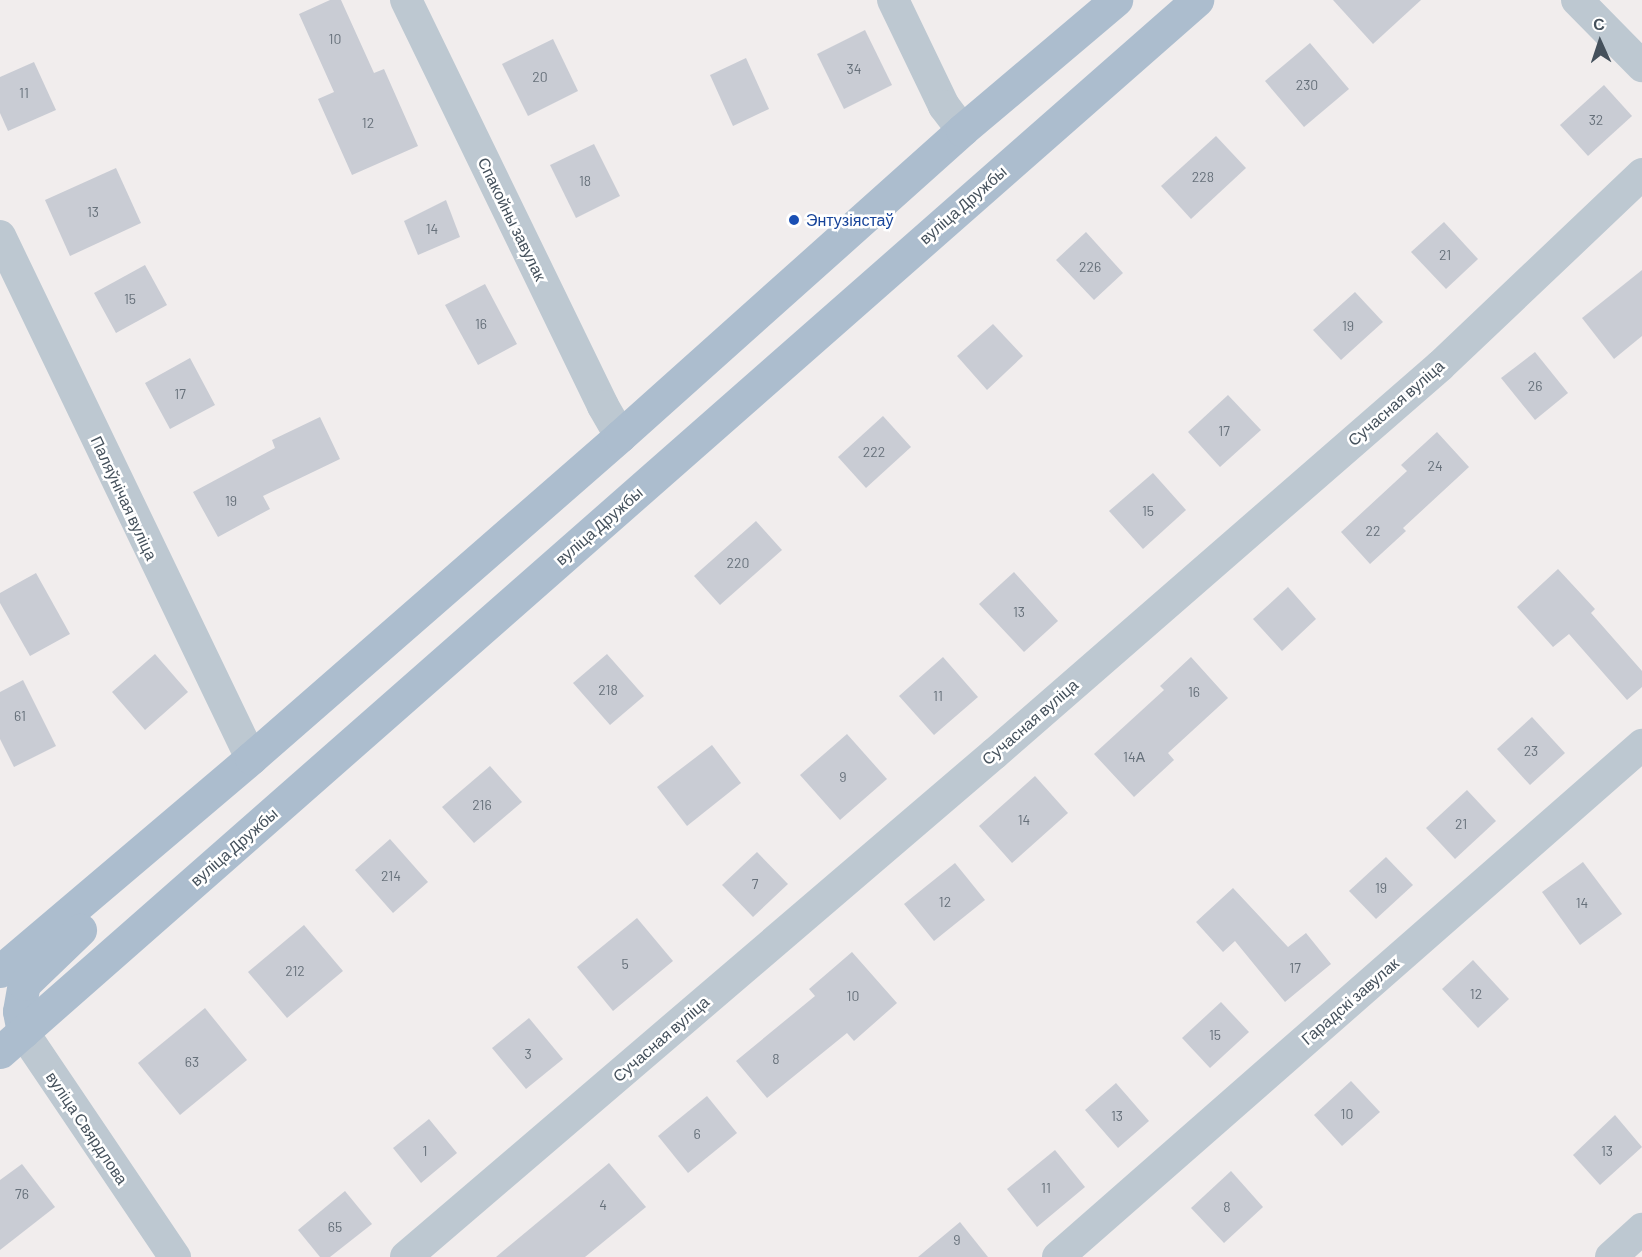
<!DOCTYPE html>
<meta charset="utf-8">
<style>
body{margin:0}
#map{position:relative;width:1642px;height:1257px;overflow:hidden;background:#f1eded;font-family:Barlow,sans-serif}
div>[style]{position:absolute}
.building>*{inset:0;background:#c9ccd4}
.minor>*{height:32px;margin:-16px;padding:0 16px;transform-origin:16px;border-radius:16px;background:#bdc8d1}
.major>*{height:33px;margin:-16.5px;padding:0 16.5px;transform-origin:16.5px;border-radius:16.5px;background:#acbdce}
.dots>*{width:16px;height:16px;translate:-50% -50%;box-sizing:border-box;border:3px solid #fff;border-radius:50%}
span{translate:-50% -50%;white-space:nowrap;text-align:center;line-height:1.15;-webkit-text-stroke:5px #fff;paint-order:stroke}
.number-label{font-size:14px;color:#66707a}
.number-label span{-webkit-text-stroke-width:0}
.street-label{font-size:16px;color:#45515c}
.transit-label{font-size:16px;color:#164399}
.left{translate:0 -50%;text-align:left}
.north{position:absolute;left:1570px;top:12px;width:60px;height:60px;-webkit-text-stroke:4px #fff;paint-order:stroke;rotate:357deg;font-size:16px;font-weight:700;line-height:24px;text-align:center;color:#45515c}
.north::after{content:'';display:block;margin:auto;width:21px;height:27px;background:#45515c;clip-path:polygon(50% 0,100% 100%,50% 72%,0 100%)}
</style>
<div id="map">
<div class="building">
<i style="clip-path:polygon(330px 0,341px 0,374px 73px,384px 69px,418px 146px,352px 175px,318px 99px,334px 92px,299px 14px)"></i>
<i style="clip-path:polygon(1333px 0,1421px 0,1373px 44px)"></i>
<i style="clip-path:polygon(865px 30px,892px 85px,844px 109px,817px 54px)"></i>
<i style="clip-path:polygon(553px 39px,578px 91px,528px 116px,502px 64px)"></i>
<i style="clip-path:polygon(1310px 43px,1349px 89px,1304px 127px,1265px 81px)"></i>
<i style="clip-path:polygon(746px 58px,769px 109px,733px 126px,710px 75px)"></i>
<i style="clip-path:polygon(34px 62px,56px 110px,8px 131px,0 113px,0 77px)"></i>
<i style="clip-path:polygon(1604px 85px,1632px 116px,1588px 156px,1560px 125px)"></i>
<i style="clip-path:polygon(1216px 136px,1246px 168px,1191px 219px,1161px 186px)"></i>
<i style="clip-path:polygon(594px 144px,620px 196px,576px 218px,550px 165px)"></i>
<i style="clip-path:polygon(116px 168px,141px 223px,70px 256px,45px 200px)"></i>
<i style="clip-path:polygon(446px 200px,460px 237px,418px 255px,404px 221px)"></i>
<i style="clip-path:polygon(1444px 222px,1478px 259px,1446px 289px,1411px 252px)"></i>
<i style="clip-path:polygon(1086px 232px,1123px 273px,1094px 300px,1056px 260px)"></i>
<i style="clip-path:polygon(145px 265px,167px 305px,116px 333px,94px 293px)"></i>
<i style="clip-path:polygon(1642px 270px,1642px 336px,1614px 359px,1582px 318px)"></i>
<i style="clip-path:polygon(485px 284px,517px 344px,478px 365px,445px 305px)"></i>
<i style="clip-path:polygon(1355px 292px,1383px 322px,1341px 360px,1313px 330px)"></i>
<i style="clip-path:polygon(993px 324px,1023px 356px,987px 390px,957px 356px)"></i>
<i style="clip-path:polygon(1535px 352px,1568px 393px,1535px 420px,1501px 378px)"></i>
<i style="clip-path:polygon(190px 358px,215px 405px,170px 429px,145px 383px)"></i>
<i style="clip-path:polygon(1228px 395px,1261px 430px,1220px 467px,1188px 432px)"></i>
<i style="clip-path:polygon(883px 416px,911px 447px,866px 488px,838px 457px)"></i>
<i style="clip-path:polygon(320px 417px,340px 459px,263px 496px,270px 509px,218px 537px,193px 492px,275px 448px,272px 440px)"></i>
<i style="clip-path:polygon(1437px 432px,1469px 467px,1403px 528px,1406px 531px,1370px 564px,1341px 532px,1407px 471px,1401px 465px)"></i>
<i style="clip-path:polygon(1153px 473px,1186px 510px,1143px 549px,1109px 511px)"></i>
<i style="clip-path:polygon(756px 521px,782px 550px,720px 605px,694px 576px)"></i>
<i style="clip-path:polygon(1558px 569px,1595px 609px,1591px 613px,1642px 671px,1642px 687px,1627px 700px,1569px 634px,1553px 647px,1517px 607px)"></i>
<i style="clip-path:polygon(1014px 572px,1058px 621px,1024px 652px,979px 604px)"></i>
<i style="clip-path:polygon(36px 573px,70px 634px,30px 656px,0 603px,0 593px)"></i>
<i style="clip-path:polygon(1288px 587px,1316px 619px,1282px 651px,1253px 619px)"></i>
<i style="clip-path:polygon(155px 654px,188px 692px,145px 730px,112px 692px)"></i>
<i style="clip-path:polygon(607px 654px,644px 696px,610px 725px,573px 683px)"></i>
<i style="clip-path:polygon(943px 657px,978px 697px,934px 735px,899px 696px)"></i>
<i style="clip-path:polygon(1191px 657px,1228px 698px,1168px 753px,1174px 760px,1134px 797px,1094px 754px,1164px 690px,1160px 686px)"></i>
<i style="clip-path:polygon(23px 680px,56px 746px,14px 767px,0 739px,0 692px)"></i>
<i style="clip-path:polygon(1532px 717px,1565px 753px,1530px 785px,1497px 749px)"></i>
<i style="clip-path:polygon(847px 734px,887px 779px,840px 820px,800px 775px)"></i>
<i style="clip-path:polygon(712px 745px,741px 783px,687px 826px,657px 787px)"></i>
<i style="clip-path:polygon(490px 766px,522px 802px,474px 843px,442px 807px)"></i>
<i style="clip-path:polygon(1035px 776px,1068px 813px,1012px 863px,979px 826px)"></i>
<i style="clip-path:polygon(1467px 790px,1496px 821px,1455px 859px,1426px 828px)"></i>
<i style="clip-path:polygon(390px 839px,428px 882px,393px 913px,355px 870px)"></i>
<i style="clip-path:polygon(757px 852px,788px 884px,753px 917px,722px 885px)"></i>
<i style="clip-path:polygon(1386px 857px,1413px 885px,1376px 919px,1349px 891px)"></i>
<i style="clip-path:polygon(1583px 862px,1622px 914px,1580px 945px,1542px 892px)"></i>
<i style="clip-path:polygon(955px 863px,985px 900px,934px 941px,904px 904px)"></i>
<i style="clip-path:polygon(1233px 888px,1288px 947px,1306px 933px,1331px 964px,1285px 1002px,1235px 941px,1223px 952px,1196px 922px)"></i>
<i style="clip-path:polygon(637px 918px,673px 961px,613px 1011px,577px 967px)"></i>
<i style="clip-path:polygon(304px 925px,343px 971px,287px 1018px,248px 972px)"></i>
<i style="clip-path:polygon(852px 952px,897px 1003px,854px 1041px,847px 1033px,767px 1098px,736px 1061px,815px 996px,809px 989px)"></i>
<i style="clip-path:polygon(1473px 960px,1509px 999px,1478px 1028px,1442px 989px)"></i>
<i style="clip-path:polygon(1221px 1002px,1249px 1032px,1210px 1068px,1182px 1038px)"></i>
<i style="clip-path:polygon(205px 1008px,247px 1060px,180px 1115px,138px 1063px)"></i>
<i style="clip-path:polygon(529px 1018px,563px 1059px,526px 1089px,492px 1048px)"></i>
<i style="clip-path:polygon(1351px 1081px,1380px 1112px,1342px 1146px,1314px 1115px)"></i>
<i style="clip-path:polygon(1116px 1083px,1149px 1121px,1118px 1148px,1085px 1110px)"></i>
<i style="clip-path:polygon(707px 1096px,737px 1133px,688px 1173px,658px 1136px)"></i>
<i style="clip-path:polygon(1615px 1115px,1642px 1147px,1600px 1185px,1573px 1155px)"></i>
<i style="clip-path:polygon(429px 1119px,457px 1153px,421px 1183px,393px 1148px)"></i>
<i style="clip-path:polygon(1055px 1150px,1085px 1187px,1037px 1227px,1007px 1189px)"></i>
<i style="clip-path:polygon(609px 1163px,646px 1207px,585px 1257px,496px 1257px)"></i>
<i style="clip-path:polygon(22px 1164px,55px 1207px,0 1250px,0 1180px)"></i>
<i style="clip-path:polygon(1231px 1171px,1263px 1207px,1224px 1243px,1191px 1208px)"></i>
<i style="clip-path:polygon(345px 1191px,372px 1224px,330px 1257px,320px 1257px,298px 1230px)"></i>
<i style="clip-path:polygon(960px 1222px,988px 1257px,918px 1257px)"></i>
</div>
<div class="minor">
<i style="left:406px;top:0;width:451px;rotate:64.1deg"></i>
<i style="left:603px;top:406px;width:34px;rotate:60deg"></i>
<i style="left:893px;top:0;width:118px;rotate:64.3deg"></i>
<i style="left:944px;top:106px;width:30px;rotate:53deg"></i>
<i style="left:1577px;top:0;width:93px;rotate:45.4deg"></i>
<i style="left:0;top:236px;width:579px;rotate:64.32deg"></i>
<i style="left:23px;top:1032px;width:272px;rotate:56deg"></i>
<i style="left:406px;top:1257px;width:774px;rotate:-40.55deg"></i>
<i style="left:994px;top:754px;width:591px;rotate:-41.02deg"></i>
<i style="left:1440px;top:366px;width:279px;rotate:-43.5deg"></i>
<i style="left:1058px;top:1257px;width:777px;rotate:-41.24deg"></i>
<i style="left:1611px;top:1257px;width:42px;rotate:-42.1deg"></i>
</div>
<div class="major">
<i style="left:0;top:971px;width:329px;rotate:-40.3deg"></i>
<i style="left:251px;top:758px;width:490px;rotate:-41.1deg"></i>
<i style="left:620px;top:436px;width:459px;rotate:-41.8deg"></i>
<i style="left:962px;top:130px;width:202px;rotate:-40.2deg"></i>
<i style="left:23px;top:1032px;width:21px;rotate:-101deg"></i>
<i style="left:19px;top:1011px;width:27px;rotate:-80deg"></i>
<i style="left:24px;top:984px;width:78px;rotate:-44deg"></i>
<i style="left:0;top:1052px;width:1594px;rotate:-41.31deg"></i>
</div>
<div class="dots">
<i style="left:794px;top:220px;background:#1a4fb4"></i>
</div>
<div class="number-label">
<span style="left:335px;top:39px">10</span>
<span style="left:854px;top:69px">34</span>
<span style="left:540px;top:77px">20</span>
<span style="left:1307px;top:85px">230</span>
<span style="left:24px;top:93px">11</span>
<span style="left:1596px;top:120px">32</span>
<span style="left:368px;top:123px">12</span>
<span style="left:1203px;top:177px">228</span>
<span style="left:585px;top:181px">18</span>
<span style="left:93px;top:212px">13</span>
<span style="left:432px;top:229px">14</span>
<span style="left:1445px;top:255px">21</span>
<span style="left:1090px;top:267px">226</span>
<span style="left:130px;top:299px">15</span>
<span style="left:481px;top:324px">16</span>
<span style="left:1348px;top:326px">19</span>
<span style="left:1535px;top:386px">26</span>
<span style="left:180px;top:394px">17</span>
<span style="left:1224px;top:431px">17</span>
<span style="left:874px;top:452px">222</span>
<span style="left:1435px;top:466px">24</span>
<span style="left:231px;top:501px">19</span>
<span style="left:1148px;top:511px">15</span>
<span style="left:1373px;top:531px">22</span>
<span style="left:738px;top:563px">220</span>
<span style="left:1019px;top:612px">13</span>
<span style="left:608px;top:690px">218</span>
<span style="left:1194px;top:692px">16</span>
<span style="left:938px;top:696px">11</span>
<span style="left:20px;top:716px">61</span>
<span style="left:1531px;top:751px">23</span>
<span style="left:1134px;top:757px">14А</span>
<span style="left:843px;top:777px">9</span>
<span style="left:482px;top:805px">216</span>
<span style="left:1024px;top:820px">14</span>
<span style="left:1461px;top:824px">21</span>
<span style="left:391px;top:876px">214</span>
<span style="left:755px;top:884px">7</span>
<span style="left:1381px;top:888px">19</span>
<span style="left:945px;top:902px">12</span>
<span style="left:1582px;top:903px">14</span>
<span style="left:625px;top:964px">5</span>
<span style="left:1295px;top:968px">17</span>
<span style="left:295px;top:971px">212</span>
<span style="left:1476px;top:994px">12</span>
<span style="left:853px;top:996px">10</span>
<span style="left:1215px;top:1035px">15</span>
<span style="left:528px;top:1054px">3</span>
<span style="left:776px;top:1059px">8</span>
<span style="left:192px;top:1062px">63</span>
<span style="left:1347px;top:1114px">10</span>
<span style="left:1117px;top:1116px">13</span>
<span style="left:697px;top:1134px">6</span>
<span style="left:425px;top:1151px">1</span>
<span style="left:1607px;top:1151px">13</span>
<span style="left:1046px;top:1188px">11</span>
<span style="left:22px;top:1194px">76</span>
<span style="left:603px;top:1205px">4</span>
<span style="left:1227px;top:1207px">8</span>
<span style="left:335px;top:1227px">65</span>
<span style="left:957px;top:1240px">9</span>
</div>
<div class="street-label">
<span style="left:963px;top:205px;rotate:-41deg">вуліца Дружбы</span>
<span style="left:512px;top:219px;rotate:64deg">Спакойны завулак</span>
<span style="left:1396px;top:403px;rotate:-41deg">Сучасная вуліца</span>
<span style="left:124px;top:498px;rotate:65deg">Паляўнічая вуліца</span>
<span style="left:599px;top:526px;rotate:-41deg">вуліца Дружбы</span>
<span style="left:1030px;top:722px;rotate:-41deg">Сучасная вуліца</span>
<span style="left:234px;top:847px;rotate:-41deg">вуліца Дружбы</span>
<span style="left:1350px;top:1001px;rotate:-41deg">Гарадскі завулак</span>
<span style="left:661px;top:1039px;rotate:-41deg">Сучасная вуліца</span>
<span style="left:87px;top:1128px;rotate:56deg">вуліца Свярдлова</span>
</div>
<div class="transit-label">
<span class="left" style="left:806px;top:220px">Энтузіястаў</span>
</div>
<div class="north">С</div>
</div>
